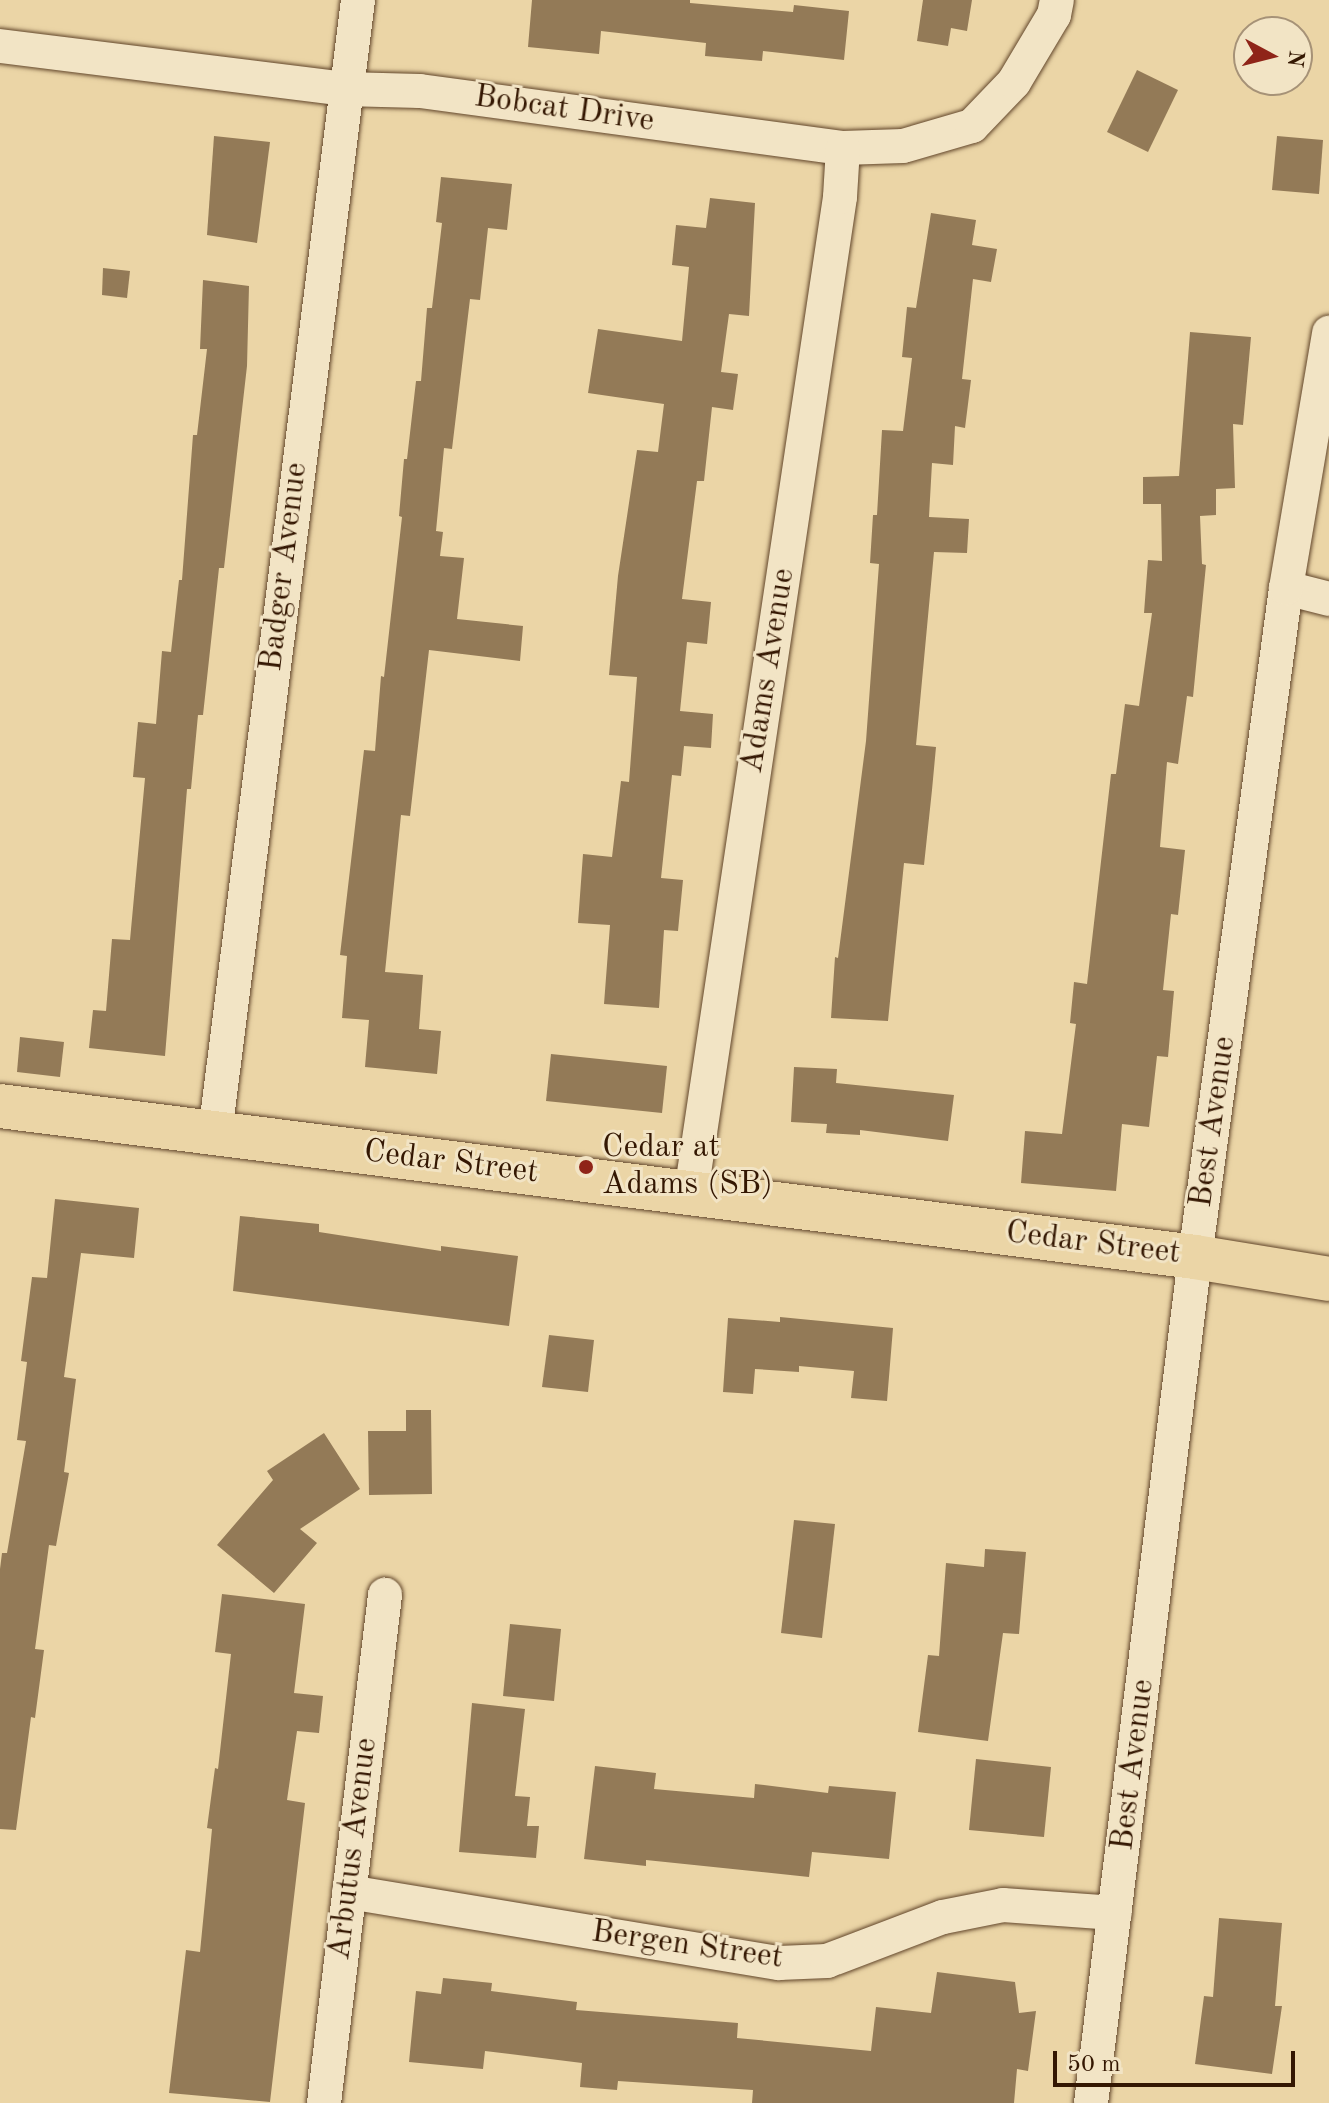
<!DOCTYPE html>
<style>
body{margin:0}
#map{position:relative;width:1329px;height:2103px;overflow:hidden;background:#ebd5a6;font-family:"Old Standard TT",serif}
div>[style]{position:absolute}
.building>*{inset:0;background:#937a57}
.roads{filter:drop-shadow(0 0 2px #62462b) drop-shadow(0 0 2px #62462b)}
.minor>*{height:34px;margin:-17px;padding:0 17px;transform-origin:17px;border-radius:17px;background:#f2e4c5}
.major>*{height:44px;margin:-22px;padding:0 22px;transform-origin:22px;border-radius:22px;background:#ebd5a6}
.dots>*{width:22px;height:22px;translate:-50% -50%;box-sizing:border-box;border:4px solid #f2e4c5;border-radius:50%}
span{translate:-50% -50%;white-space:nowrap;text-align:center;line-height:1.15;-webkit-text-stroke:6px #f2e4c5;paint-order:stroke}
.street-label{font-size:32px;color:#341702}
.poi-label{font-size:32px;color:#341702}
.left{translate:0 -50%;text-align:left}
.north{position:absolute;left:1233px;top:16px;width:80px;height:80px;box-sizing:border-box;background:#f2e4c5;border:2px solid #a69277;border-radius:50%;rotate:97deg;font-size:22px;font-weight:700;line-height:32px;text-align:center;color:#341702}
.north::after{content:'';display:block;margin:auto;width:28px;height:36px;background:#8f2418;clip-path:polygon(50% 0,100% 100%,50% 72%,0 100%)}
.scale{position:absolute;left:1053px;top:2051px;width:242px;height:36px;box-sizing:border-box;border:4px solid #341702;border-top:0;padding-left:10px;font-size:24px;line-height:28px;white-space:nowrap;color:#341702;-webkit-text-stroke:6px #f2e4c5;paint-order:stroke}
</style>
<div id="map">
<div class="building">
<i style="clip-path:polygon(532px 0,690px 0,690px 3px,793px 12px,794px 5px,849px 11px,844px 60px,763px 51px,762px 61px,705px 56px,706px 43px,601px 31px,599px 54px,528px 47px)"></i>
<i style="clip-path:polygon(923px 0,972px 0,967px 31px,951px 28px,948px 46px,917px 41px)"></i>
<i style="clip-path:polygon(1137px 70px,1178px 90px,1148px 152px,1107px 132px)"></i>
<i style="clip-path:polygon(214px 136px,270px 142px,257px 243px,207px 235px)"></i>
<i style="clip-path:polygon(1277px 136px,1323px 140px,1319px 194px,1272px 190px)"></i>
<i style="clip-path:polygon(441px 177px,512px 184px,507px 230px,488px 228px,480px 300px,470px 299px,452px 449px,444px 448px,436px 531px,443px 532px,440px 556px,464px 558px,457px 619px,523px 626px,520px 661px,429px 650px,410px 816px,401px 815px,385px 972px,423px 975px,419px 1029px,441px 1031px,437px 1074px,365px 1067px,369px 1020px,342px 1018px,347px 956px,340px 955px,364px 750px,375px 751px,381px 676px,384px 677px,402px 517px,399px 516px,404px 459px,407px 459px,416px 381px,421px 381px,427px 308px,432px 308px,442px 223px,436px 222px)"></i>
<i style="clip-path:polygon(710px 198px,755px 203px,749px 316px,729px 314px,721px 372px,738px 374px,733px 410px,712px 407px,704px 481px,697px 481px,682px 599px,711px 602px,707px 644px,687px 642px,680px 711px,713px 714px,711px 748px,684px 746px,681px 776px,672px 775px,661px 878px,683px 880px,678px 931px,664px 930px,659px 1008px,604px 1004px,610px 925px,578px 923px,583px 854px,612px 857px,621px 781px,629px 782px,637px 677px,609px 675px,618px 576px,637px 450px,658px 452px,664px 404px,588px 393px,598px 329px,682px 341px,689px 267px,672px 265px,676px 225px,706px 228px)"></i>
<i style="clip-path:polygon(931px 213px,976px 220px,972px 245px,997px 249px,991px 282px,973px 279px,962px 379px,971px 380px,965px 428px,955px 426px,953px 465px,932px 463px,929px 517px,969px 519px,967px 553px,934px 552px,916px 745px,936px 747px,932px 790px,924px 865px,904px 863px,888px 1021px,831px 1018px,835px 957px,838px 958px,866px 741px,879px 564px,870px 563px,873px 515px,877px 515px,882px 430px,903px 431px,912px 358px,902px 357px,907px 307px,916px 308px)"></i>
<i style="clip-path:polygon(103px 268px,130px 271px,127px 298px,102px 295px)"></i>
<i style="clip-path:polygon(203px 280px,249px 286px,247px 366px,224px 568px,219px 568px,203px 715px,198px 715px,191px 789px,187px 789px,165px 1056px,89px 1048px,93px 1010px,106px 1011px,112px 939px,130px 940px,145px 778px,133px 777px,138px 722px,156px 724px,162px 651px,171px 652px,179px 580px,182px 580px,193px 435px,197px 435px,207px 349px,200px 349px)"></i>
<i style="clip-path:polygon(1190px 332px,1251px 337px,1243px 425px,1233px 424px,1235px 488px,1216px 489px,1216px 515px,1200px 516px,1202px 564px,1206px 565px,1193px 697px,1187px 696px,1178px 764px,1167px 762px,1160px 847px,1185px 850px,1178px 915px,1171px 914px,1163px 990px,1174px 991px,1168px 1057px,1157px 1056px,1149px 1127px,1122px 1124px,1116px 1191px,1021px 1183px,1025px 1131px,1062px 1134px,1076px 1024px,1070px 1023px,1074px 982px,1087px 984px,1111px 774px,1116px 774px,1125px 704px,1139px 706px,1152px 613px,1144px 613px,1148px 560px,1162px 561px,1161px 504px,1143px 504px,1143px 477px,1179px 476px)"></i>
<i style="clip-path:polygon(20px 1037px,64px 1042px,60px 1077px,17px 1072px)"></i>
<i style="clip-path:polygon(551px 1054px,667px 1066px,662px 1113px,546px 1101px)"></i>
<i style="clip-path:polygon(794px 1067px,837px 1069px,836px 1083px,954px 1095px,948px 1141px,860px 1130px,860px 1135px,826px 1133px,827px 1124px,791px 1122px)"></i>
<i style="clip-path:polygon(55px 1199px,139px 1208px,134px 1258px,81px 1253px,64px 1377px,76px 1379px,64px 1472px,69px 1473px,56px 1546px,49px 1545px,35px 1649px,44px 1650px,35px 1718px,31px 1717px,16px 1830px,0 1829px,0 1569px,2px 1553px,7px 1553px,26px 1441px,17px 1440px,27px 1362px,21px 1361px,32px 1277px,47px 1278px)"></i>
<i style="clip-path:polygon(240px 1216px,319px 1224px,319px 1232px,441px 1251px,441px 1246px,518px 1256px,509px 1326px,233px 1291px)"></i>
<i style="clip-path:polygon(780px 1317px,893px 1328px,887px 1401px,851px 1398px,854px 1371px,799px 1366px,799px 1372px,755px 1369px,753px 1394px,723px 1392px,728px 1318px,780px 1322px)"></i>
<i style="clip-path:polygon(549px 1335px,594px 1340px,588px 1392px,542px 1387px)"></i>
<i style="clip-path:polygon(406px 1410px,431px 1410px,432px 1494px,369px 1495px,368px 1431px,406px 1431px)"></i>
<i style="clip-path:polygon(324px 1433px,360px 1489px,300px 1529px,317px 1543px,274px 1593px,217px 1545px,273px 1480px,267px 1471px)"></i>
<i style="clip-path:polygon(794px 1520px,835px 1524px,822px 1638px,781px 1633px)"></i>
<i style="clip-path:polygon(985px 1549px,1026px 1552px,1019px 1634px,1003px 1633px,988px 1741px,918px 1732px,928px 1655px,939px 1656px,946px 1563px,984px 1567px)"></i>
<i style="clip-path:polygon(222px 1594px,305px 1604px,294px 1693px,323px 1696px,319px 1733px,297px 1731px,287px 1800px,305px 1803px,270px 2102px,169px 2093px,186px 1950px,200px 1952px,212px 1829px,207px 1828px,215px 1768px,218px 1769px,231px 1654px,215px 1652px)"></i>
<i style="clip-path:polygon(510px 1624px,561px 1629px,554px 1701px,503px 1696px)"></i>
<i style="clip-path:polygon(472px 1703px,525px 1709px,515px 1796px,530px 1797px,527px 1826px,539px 1826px,536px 1858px,459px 1852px)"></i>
<i style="clip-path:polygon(976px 1759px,1051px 1767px,1044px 1837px,969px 1830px)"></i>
<i style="clip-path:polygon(595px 1766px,656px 1773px,654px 1789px,754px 1798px,755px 1784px,828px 1793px,829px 1786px,896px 1792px,889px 1859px,812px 1852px,809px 1877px,646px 1860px,646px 1866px,584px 1859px)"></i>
<i style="clip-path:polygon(1219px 1918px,1282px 1923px,1275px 2006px,1282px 2006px,1272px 2074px,1195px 2064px,1204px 1996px,1213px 1997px)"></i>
<i style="clip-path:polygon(937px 1972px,1015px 1982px,1019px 2013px,1036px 2011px,1028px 2071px,1017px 2069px,1014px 2103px,752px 2103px,753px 2090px,618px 2081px,617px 2090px,580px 2087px,582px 2063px,485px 2051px,483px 2069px,409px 2062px,416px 1991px,441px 1994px,443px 1978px,492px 1983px,491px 1991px,577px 2002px,576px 2010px,738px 2023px,737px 2038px,871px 2051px,876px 2007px,931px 2013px)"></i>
</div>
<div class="roads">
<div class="minor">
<i style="left:0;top:46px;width:347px;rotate:7.1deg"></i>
<i style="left:344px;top:89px;width:76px;rotate:1.5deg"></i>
<i style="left:420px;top:91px;width:427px;rotate:7.7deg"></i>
<i style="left:843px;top:148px;width:60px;rotate:-1.9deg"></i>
<i style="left:903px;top:146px;width:72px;rotate:-16.2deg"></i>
<i style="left:972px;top:126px;width:61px;rotate:-46.3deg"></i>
<i style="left:1014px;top:82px;width:78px;rotate:-59.2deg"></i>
<i style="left:1054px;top:15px;width:15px;rotate:-79deg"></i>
<i style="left:1286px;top:588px;width:44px;rotate:14.3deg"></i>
<i style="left:215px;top:1134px;width:1143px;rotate:-82.81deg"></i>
<i style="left:691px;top:1193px;width:1007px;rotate:-81.49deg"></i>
<i style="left:840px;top:197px;width:49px;rotate:-86.5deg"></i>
<i style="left:349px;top:1892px;width:436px;rotate:9.4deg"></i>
<i style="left:779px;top:1963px;width:48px;rotate:-2.4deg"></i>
<i style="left:827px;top:1961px;width:124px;rotate:-20.8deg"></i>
<i style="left:943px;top:1917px;width:61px;rotate:-11.3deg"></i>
<i style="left:1003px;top:1905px;width:112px;rotate:4.1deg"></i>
<i style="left:324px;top:2103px;width:512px;rotate:-83.15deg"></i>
<i style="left:1091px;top:2103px;width:852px;rotate:-82.99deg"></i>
<i style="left:1195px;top:1257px;width:675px;rotate:-82.25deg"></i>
<i style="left:1286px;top:588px;width:259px;rotate:-80.4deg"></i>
</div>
<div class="major">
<i style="left:0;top:1106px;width:1205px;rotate:7.2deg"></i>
<i style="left:1195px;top:1257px;width:136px;rotate:9.3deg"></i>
</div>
</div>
<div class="dots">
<i style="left:586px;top:1167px;background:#8f2418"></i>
</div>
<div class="street-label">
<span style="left:564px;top:110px;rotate:8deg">Bobcat Drive</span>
<span style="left:285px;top:567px;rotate:-83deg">Badger Avenue</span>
<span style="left:769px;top:671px;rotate:-81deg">Adams Avenue</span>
<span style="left:1214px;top:1122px;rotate:-82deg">Best Avenue</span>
<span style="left:451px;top:1163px;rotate:7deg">Cedar Street</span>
<span style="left:1093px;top:1244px;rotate:7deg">Cedar Street</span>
<span style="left:1134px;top:1765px;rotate:-83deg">Best Avenue</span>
<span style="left:354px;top:1849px;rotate:-83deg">Arbutus Avenue</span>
<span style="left:687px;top:1946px;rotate:8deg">Bergen Street</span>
</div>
<div class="poi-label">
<span class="left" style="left:602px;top:1167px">Cedar at<br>Adams (SB)</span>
</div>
<div class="north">N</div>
<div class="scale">50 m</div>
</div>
